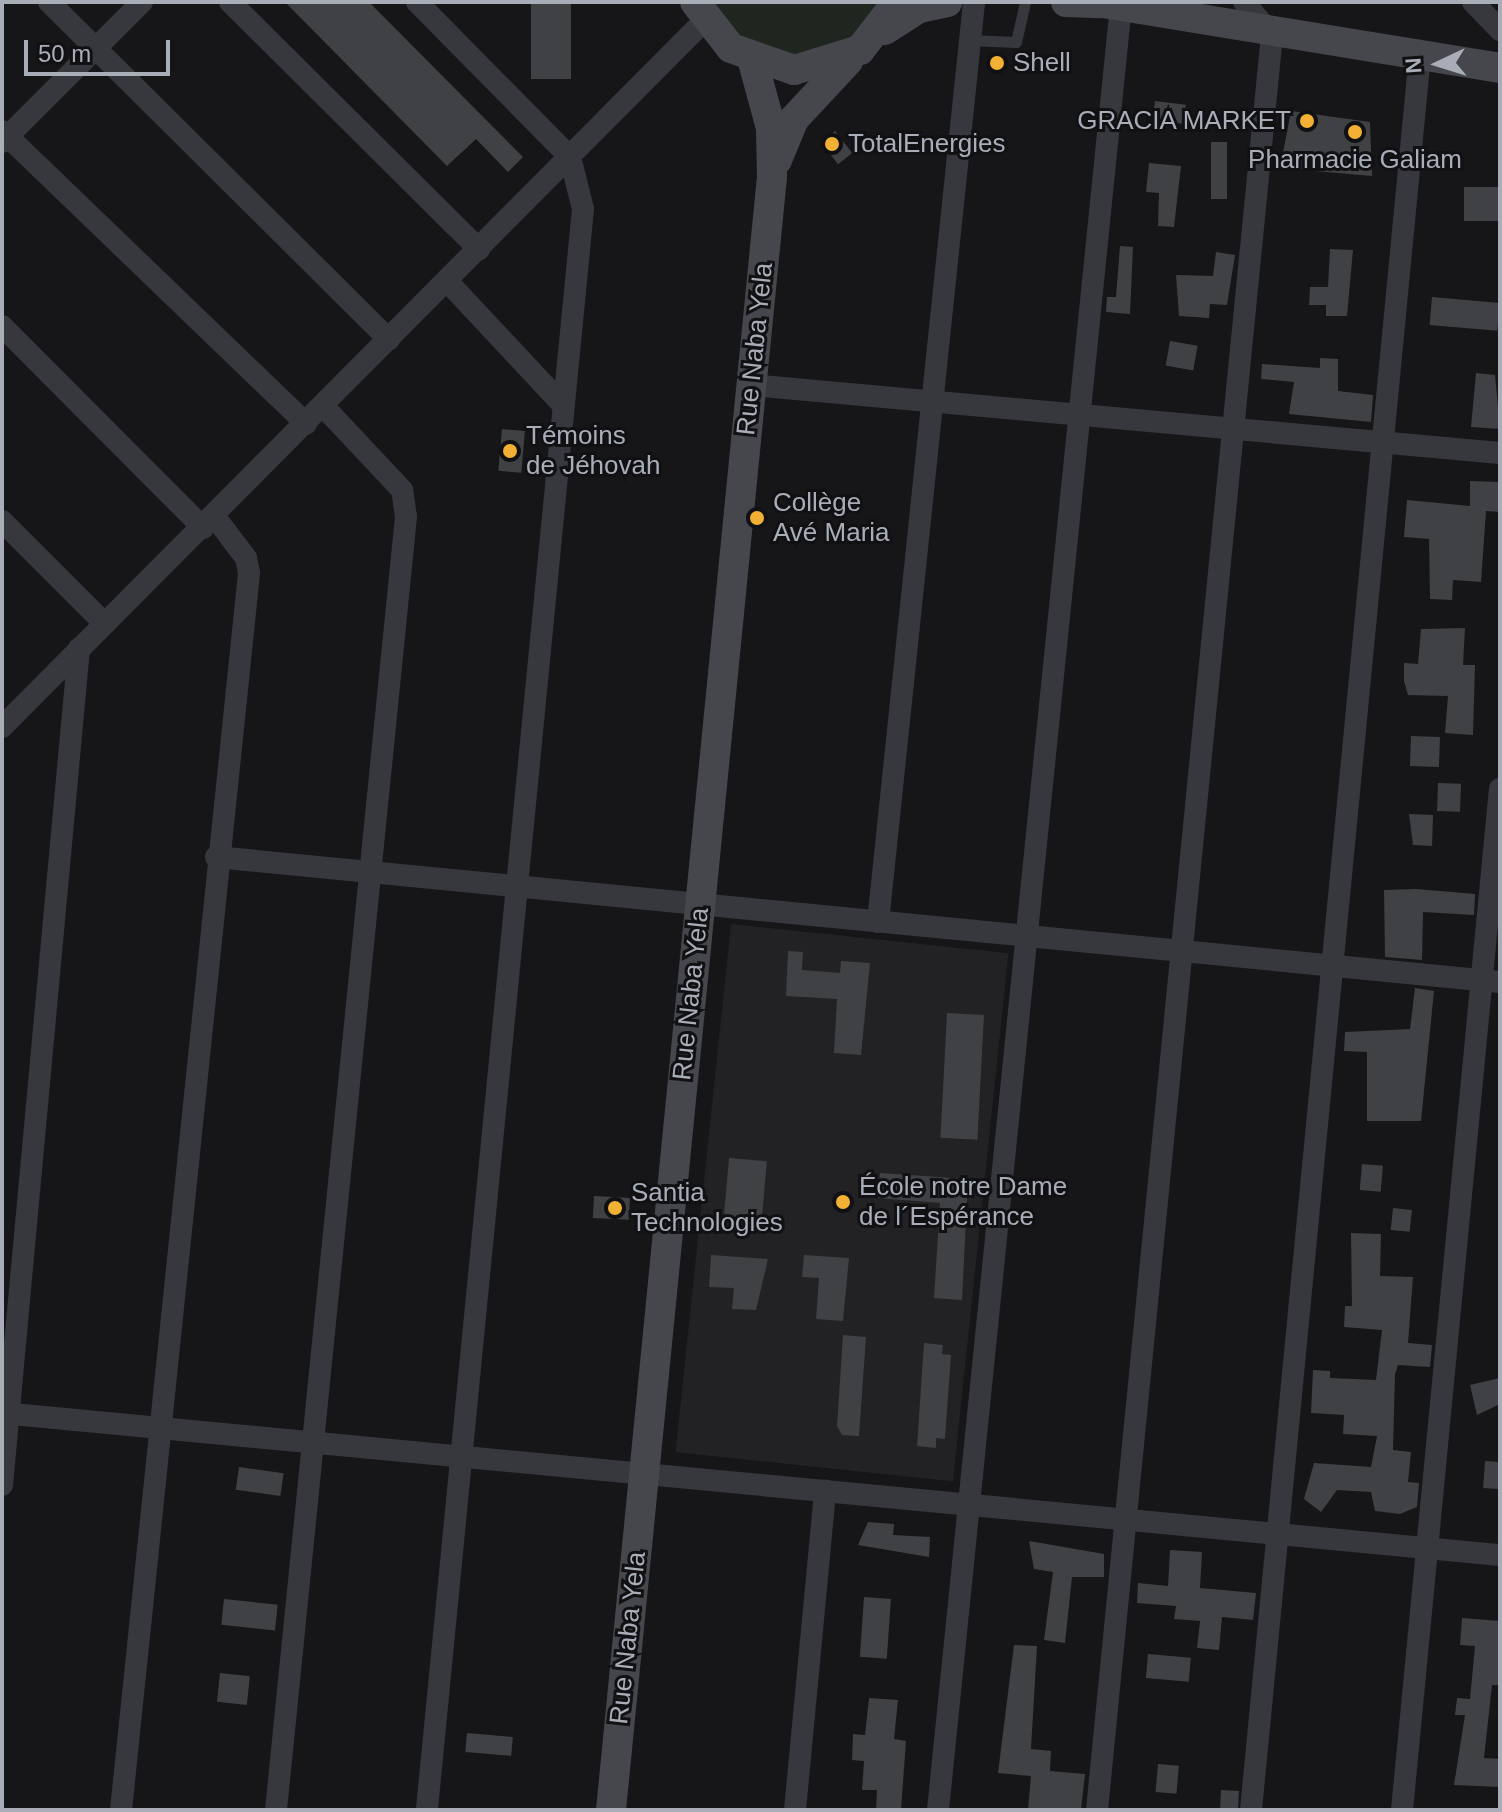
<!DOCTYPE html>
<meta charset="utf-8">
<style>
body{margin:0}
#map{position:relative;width:1502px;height:1812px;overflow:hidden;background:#161618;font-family:Helvetica,sans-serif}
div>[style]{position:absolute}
.built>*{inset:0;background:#222225;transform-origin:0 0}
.green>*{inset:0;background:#1e261f}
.building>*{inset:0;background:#404145;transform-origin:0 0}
.lane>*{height:11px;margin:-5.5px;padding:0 5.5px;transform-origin:5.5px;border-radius:5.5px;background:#37383d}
.street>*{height:22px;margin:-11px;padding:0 11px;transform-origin:11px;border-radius:11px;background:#37383d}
.secondary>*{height:30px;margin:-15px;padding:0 15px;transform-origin:15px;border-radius:15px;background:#45474d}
.dots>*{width:22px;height:22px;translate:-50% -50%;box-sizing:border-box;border:4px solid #111113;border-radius:50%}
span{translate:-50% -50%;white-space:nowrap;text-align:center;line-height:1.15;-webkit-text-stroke:6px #111113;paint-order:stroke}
.poi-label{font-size:26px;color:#a8adb8}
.left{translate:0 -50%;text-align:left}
.right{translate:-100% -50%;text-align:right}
.street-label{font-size:26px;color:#a8adb8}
.frame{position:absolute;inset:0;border:4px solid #a8adb8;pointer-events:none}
.north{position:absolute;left:1398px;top:24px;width:80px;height:80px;-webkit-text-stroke:6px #111113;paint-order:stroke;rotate:266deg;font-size:22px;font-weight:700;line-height:32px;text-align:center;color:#a8adb8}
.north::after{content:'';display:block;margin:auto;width:28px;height:36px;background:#a8adb8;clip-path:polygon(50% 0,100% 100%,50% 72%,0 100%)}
.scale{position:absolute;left:24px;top:40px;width:146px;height:36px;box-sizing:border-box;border:4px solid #a8adb8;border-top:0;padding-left:10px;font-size:24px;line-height:28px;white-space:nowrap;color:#a8adb8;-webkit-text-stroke:6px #111113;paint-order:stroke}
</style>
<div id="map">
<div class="built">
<i style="left:731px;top:924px;width:279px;height:531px;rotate:6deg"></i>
</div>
<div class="green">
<i style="clip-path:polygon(709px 2px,883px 2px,853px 40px,805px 58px,746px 44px)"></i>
</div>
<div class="building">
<i style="clip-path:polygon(285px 2px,369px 2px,523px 157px,508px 172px,476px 139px,447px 166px)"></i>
<i style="left:531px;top:2px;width:40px;height:77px"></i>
<i style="left:1155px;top:101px;width:31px;height:19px;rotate:7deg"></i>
<i style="clip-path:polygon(1291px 111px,1370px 122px,1372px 176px,1280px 168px)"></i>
<i style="left:835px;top:131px;width:28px;height:18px;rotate:52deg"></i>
<i style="left:1211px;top:142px;width:16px;height:57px"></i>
<i style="clip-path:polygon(1149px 163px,1181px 166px,1174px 227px,1158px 226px,1159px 193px,1146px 192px)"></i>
<i style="left:1500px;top:187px;width:34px;height:36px;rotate:90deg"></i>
<i style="clip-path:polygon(1120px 246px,1133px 247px,1130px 314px,1106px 312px,1107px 297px,1116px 297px)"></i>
<i style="clip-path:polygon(1330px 249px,1353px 250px,1347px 316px,1326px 316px,1326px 305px,1309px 305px,1310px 287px,1328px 287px)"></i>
<i style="clip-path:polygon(1216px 252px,1235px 255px,1227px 305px,1210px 304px,1209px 318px,1179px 316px,1176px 275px,1213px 276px)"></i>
<i style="left:1432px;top:297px;width:68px;height:28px;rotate:5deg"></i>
<i style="left:1170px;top:341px;width:28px;height:25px;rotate:10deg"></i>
<i style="clip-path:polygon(1320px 358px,1338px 359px,1338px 391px,1373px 395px,1371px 422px,1289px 414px,1294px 382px,1261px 379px,1262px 364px,1320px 368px)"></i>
<i style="clip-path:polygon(1476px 373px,1495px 375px,1500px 429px,1471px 427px)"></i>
<i style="left:502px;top:429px;width:23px;height:42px;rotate:5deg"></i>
<i style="clip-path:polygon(1470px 481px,1500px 482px,1500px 512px,1486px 511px,1481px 582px,1453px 580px,1452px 600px,1430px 599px,1429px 539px,1404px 537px,1407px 500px,1470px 506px)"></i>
<i style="clip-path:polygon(1465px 628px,1463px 665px,1475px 665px,1473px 735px,1445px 733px,1448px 696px,1408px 695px,1404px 681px,1404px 663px,1418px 664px,1421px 629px)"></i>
<i style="left:1411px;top:736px;width:29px;height:30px;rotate:2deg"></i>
<i style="left:1438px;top:783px;width:23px;height:28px;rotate:2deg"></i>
<i style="clip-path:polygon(1409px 814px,1433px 815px,1432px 846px,1413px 845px)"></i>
<i style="clip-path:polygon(1416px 889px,1475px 894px,1474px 915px,1423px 912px,1422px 960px,1385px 957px,1384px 890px)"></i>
<i style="clip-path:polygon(788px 951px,803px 952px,802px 970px,840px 973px,841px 961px,870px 963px,861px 1055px,834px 1053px,837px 999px,786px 996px)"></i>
<i style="clip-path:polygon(1415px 988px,1434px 991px,1421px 1121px,1367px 1121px,1367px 1052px,1344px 1051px,1345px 1032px,1410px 1029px)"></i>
<i style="left:947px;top:1013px;width:37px;height:125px;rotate:3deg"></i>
<i style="left:729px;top:1158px;width:38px;height:59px;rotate:5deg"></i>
<i style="left:1362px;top:1164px;width:21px;height:26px;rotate:5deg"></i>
<i style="clip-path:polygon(880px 1173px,968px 1179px,962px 1300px,934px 1298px,940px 1203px,878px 1198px)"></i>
<i style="left:594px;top:1196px;width:36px;height:22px;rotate:3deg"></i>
<i style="left:1393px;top:1208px;width:19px;height:22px;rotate:6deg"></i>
<i style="clip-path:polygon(1351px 1233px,1381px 1234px,1380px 1276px,1413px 1277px,1408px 1343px,1432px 1345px,1430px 1367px,1398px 1365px,1395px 1374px,1393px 1450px,1411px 1452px,1408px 1482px,1419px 1483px,1417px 1507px,1400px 1514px,1375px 1511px,1371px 1492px,1337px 1490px,1321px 1512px,1304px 1499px,1314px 1463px,1371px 1467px,1377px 1436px,1343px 1434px,1344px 1415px,1311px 1413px,1313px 1370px,1330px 1371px,1330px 1378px,1376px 1380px,1382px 1330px,1344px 1327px,1345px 1306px,1352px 1306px)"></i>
<i style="clip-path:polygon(711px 1255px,768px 1259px,756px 1310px,732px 1309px,734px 1288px,709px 1287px)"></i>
<i style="clip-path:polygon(804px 1255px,849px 1258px,843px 1321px,816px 1319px,819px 1278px,802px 1277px)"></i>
<i style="clip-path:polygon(843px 1335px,866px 1337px,859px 1436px,842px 1435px,837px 1426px)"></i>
<i style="clip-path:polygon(924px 1343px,943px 1345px,942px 1354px,951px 1355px,945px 1439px,936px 1438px,936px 1448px,917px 1446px)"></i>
<i style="clip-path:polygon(1500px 1378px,1500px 1404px,1477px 1415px,1470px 1385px)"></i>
<i style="left:1485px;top:1461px;width:15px;height:27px;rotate:4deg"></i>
<i style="left:239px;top:1467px;width:45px;height:23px;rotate:8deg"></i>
<i style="clip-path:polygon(868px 1522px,894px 1524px,893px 1535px,930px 1537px,929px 1557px,858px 1545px)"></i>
<i style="clip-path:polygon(1029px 1541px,1104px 1554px,1104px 1577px,1072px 1577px,1065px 1643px,1044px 1640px,1053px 1572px,1034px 1569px)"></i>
<i style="clip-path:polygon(1170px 1550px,1202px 1552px,1200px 1588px,1256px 1593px,1253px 1620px,1222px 1617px,1219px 1650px,1197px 1648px,1200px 1621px,1174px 1619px,1176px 1606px,1137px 1603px,1138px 1583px,1168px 1586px)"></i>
<i style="left:864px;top:1597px;width:27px;height:60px;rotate:4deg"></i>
<i style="left:224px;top:1599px;width:54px;height:26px;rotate:6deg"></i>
<i style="clip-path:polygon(1462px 1618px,1500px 1621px,1500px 1685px,1492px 1685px,1484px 1758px,1500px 1759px,1500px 1787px,1454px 1785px,1465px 1715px,1455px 1715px,1457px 1698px,1470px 1699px,1475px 1646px,1460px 1645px)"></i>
<i style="clip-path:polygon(1014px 1645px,1037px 1646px,1031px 1749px,1051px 1751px,1050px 1771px,1085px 1774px,1081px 1810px,1028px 1810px,1031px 1776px,998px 1773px)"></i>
<i style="left:1148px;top:1654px;width:43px;height:24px;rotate:5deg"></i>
<i style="left:220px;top:1673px;width:30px;height:29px;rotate:6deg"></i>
<i style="clip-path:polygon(869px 1698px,898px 1700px,894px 1739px,906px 1741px,901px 1810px,876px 1810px,877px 1790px,862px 1790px,864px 1761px,852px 1760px,853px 1734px,865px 1735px)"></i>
<i style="left:467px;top:1733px;width:46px;height:19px;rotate:5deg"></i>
<i style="left:1158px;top:1764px;width:21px;height:28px;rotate:5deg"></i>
<i style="left:1221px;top:1790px;width:18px;height:20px;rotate:3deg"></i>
</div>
<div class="lane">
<i style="left:969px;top:40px;width:47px;rotate:2.4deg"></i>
<i style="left:1016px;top:42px;width:41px;rotate:-77.3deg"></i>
</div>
<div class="street">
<i style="left:49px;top:2px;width:479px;rotate:44.8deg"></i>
<i style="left:230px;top:2px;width:351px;rotate:44.8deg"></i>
<i style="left:417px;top:2px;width:218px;rotate:45.4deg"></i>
<i style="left:570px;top:157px;width:54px;rotate:76deg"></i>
<i style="left:583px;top:209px;width:1609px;rotate:95.57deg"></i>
<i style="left:1473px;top:2px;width:39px;rotate:46deg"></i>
<i style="left:2px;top:131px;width:422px;rotate:43.9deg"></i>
<i style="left:2px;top:142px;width:198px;rotate:-45deg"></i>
<i style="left:447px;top:281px;width:167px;rotate:46.9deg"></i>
<i style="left:2px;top:326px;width:285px;rotate:45.1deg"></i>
<i style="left:751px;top:385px;width:752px;rotate:5.19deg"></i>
<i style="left:2px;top:521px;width:144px;rotate:45deg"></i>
<i style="left:2px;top:727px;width:997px;rotate:-45.16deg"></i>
<i style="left:216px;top:857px;width:1290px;rotate:5.56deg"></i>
<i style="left:878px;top:922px;width:925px;rotate:-84.04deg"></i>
<i style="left:2px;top:1413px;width:1505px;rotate:5.42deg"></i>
<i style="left:2px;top:1485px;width:840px;rotate:-84.74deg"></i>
<i style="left:121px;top:1810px;width:1244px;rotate:-84.09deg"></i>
<i style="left:249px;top:573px;width:15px;rotate:-101deg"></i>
<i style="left:246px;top:558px;width:51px;rotate:-127.1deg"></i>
<i style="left:276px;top:1810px;width:1300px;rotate:-84.26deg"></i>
<i style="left:406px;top:517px;width:27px;rotate:-98deg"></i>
<i style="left:402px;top:490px;width:112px;rotate:-133.2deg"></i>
<i style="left:795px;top:1810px;width:321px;rotate:-84.6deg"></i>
<i style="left:938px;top:1810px;width:1813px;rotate:-84.21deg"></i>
<i style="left:1097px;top:1810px;width:1784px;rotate:-84.37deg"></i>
<i style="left:1272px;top:35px;width:43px;rotate:-130.3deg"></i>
<i style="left:1251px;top:1810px;width:1762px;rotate:-84.5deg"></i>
<i style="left:1402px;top:1810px;width:1026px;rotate:-84.52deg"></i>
</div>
<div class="secondary">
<i style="left:695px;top:2px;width:58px;rotate:52deg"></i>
<i style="left:731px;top:48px;width:67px;rotate:19.2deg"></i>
<i style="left:794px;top:70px;width:69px;rotate:-16.9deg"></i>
<i style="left:860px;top:50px;width:61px;rotate:-52.4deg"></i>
<i style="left:1066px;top:2px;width:34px;rotate:2deg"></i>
<i style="left:1097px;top:2px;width:408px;rotate:9.3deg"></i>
<i style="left:885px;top:30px;width:40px;rotate:-32.9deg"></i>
<i style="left:919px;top:8px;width:29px;rotate:-12deg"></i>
<i style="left:777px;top:160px;width:44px;rotate:-67.5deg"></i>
<i style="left:794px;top:119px;width:79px;rotate:-47deg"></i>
<i style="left:611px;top:1810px;width:1641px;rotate:-84.37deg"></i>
<i style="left:772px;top:177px;width:49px;rotate:-91.2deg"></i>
<i style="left:771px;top:128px;width:68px;rotate:-105.3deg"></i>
</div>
<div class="dots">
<i style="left:997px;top:63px;background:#f2b134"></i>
<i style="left:1307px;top:121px;background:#f2b134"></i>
<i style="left:1355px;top:132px;background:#f2b134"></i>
<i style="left:832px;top:144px;background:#f2b134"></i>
<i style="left:510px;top:451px;background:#f2b134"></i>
<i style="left:757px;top:518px;background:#f2b134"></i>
<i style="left:843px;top:1202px;background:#f2b134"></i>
<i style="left:615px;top:1208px;background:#f2b134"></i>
</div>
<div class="poi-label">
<span class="left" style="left:1013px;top:63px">Shell</span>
<span class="right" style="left:1291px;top:121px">GRACIA MARKET</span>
<span class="left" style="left:848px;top:144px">TotalEnergies</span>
<span style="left:1355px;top:160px">Pharmacie Galiam</span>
<span class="left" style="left:526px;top:451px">Témoins<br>de Jéhovah</span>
<span class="left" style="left:773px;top:518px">Collège<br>Avé Maria</span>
<span class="left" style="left:859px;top:1202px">École notre Dame<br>de l´Espérance</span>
<span class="left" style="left:631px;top:1208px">Santia<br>Technologies</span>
</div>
<div class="street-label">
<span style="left:755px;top:349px;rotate:-84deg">Rue Naba Yela</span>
<span style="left:691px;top:994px;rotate:-84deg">Rue Naba Yela</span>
<span style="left:628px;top:1638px;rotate:-84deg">Rue Naba Yela</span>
</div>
<div class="frame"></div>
<div class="north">N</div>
<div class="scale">50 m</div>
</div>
